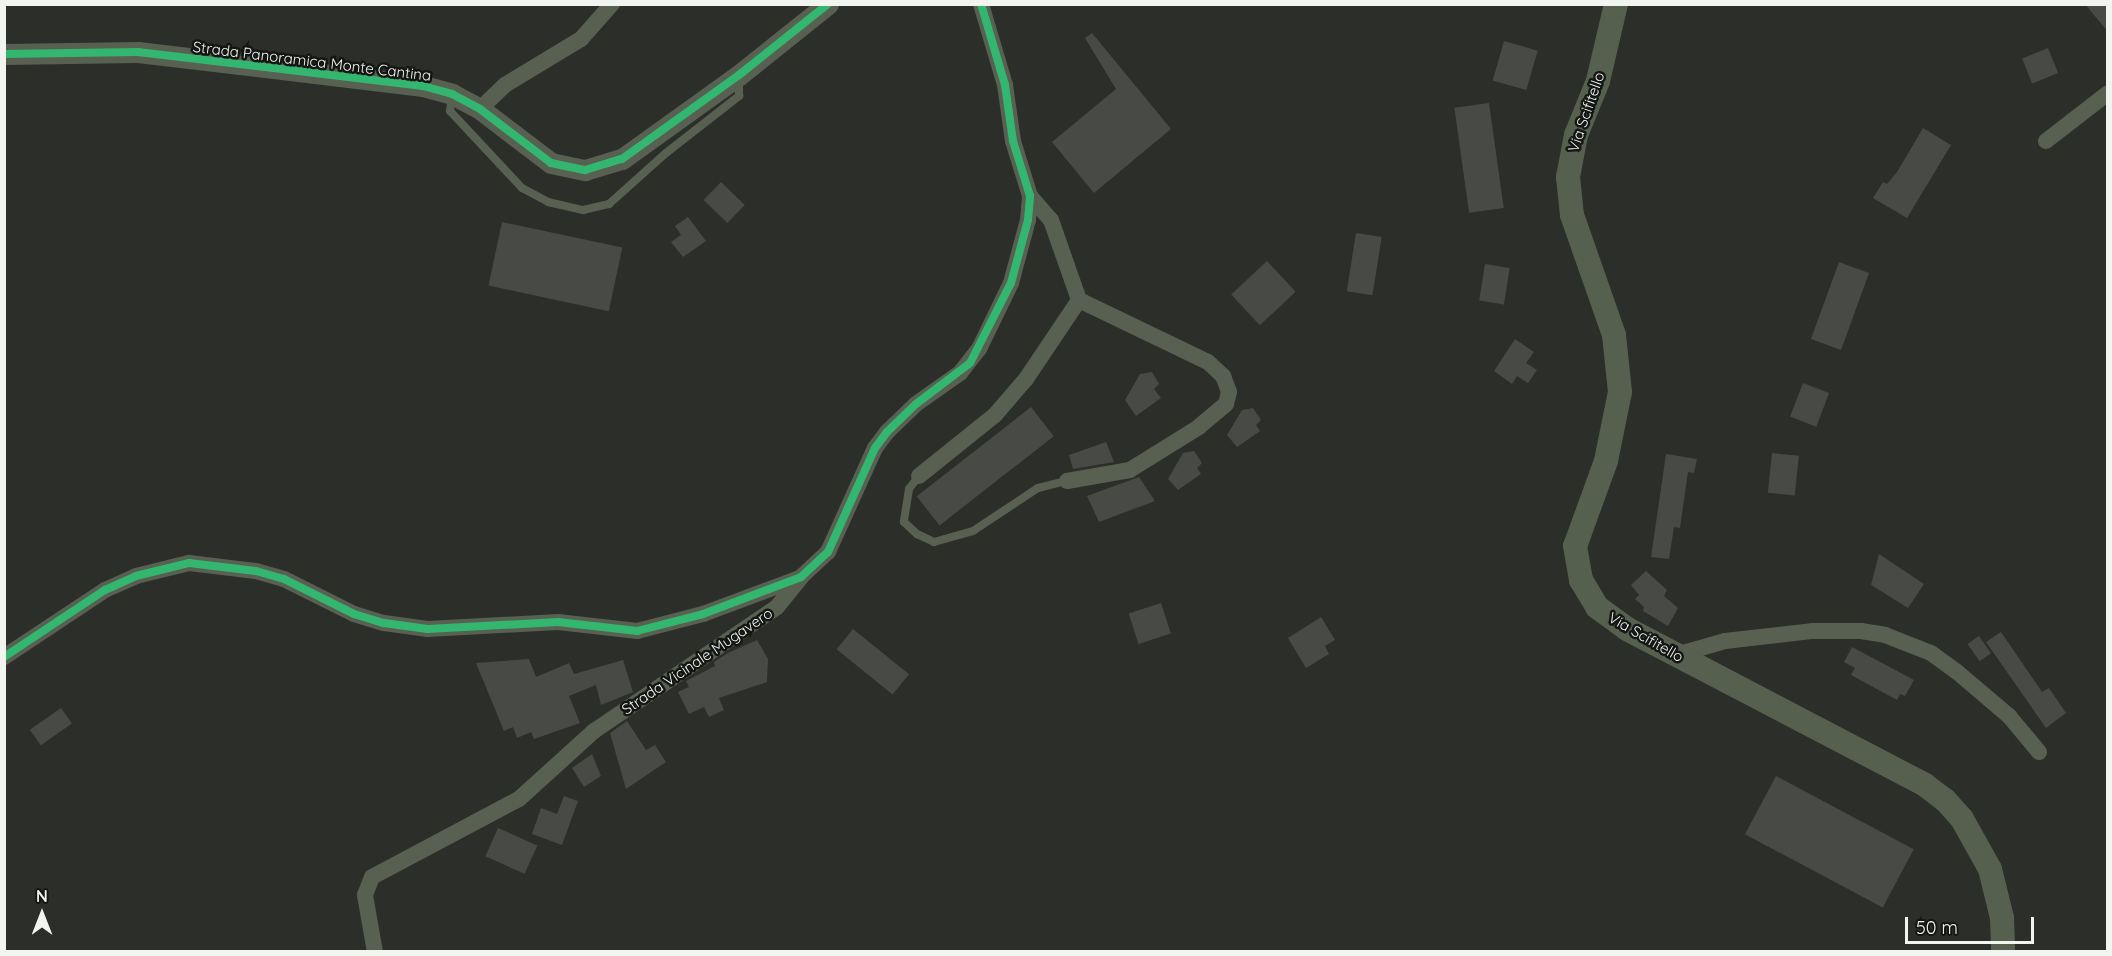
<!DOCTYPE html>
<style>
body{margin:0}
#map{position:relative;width:2112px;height:956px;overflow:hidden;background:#2b2e29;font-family:Quicksand,sans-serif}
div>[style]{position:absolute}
.building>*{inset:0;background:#484a46;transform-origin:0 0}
.service>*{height:8px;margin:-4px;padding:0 4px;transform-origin:4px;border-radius:4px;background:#576051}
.minor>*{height:16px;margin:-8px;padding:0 8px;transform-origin:8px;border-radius:8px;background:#576051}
.tertiary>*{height:21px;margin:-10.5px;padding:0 10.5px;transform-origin:10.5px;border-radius:10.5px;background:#576051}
.secondary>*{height:24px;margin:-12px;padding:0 12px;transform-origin:12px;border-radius:12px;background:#56604f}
.cycleway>*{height:8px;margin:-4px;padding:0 4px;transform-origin:4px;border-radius:4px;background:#33b770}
span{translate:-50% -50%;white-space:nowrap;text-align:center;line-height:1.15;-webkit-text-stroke:5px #141613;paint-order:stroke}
.street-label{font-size:15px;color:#f2f4f0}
.frame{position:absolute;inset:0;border:6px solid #f2f4f0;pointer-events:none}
.north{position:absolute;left:12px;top:884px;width:60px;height:60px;-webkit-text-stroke:4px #141613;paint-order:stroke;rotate:0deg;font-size:16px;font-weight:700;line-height:24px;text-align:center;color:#f2f4f0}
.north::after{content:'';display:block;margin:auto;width:21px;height:27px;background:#f2f4f0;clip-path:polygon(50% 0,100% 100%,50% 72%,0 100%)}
.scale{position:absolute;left:1905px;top:917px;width:129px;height:27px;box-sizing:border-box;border:3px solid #f2f4f0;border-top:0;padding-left:8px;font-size:18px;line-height:21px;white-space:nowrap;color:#f2f4f0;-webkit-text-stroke:4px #141613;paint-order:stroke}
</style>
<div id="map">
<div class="building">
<i style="clip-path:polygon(2085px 4px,2108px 4px,2108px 32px)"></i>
<i style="clip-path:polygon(1092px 33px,1171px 129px,1094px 193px,1052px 142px,1116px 89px,1085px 38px)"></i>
<i style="left:1504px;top:41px;width:35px;height:41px;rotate:16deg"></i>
<i style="left:2048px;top:48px;width:27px;height:28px;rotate:68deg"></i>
<i style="left:1489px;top:103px;width:106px;height:35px;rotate:82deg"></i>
<i style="clip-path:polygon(1923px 128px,1951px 145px,1907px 218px,1873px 198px,1883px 182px,1887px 184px,1897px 172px)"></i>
<i style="left:721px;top:182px;width:33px;height:25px;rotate:44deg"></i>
<i style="clip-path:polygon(688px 217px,706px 241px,683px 257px,671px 242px,681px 235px,675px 226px)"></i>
<i style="left:502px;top:222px;width:123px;height:65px;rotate:12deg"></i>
<i style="left:1356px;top:233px;width:26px;height:59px;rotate:9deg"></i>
<i style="left:1267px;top:261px;width:42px;height:49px;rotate:47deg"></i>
<i style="left:1839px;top:262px;width:32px;height:82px;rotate:20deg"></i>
<i style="left:1485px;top:264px;width:25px;height:37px;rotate:9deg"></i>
<i style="clip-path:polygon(1515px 339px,1534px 352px,1526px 363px,1537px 370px,1528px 383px,1517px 376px,1512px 384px,1494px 371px)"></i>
<i style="clip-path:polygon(1152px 372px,1159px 384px,1154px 389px,1161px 398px,1136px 416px,1125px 400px,1140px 374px)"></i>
<i style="left:1803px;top:383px;width:28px;height:36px;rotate:21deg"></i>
<i style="left:1031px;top:407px;width:37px;height:145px;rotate:52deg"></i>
<i style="clip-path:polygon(1253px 408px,1261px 420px,1256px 425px,1260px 431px,1237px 447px,1227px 435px,1242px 410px)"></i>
<i style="clip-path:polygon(1106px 442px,1114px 462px,1073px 469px,1069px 455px)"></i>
<i style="clip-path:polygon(1194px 451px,1202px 463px,1197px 468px,1201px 474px,1178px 490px,1168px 479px,1183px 453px)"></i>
<i style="left:1772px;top:453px;width:27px;height:40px;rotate:6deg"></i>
<i style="clip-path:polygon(1666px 454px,1697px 459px,1694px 473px,1688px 472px,1680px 528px,1674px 527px,1669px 559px,1651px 557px)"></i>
<i style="clip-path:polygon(1139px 477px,1155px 501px,1099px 522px,1087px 496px)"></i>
<i style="clip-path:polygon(1879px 554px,1924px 584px,1908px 608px,1871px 585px)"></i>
<i style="clip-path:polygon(1646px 571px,1667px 590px,1664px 596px,1678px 608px,1668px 626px,1643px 611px,1644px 607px,1635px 599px,1639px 595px,1631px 585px)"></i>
<i style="left:1161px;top:603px;width:32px;height:34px;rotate:72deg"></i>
<i style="clip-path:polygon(1321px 617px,1335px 640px,1325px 646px,1329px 654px,1306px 668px,1288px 638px)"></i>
<i style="left:853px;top:629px;width:72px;height:26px;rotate:39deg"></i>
<i style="clip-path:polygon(2001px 632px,2042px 692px,2049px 688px,2066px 713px,2046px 728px,1986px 642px)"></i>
<i style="left:1979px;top:636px;width:21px;height:14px;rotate:55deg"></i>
<i style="clip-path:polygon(757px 640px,768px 659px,767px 682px,719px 698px,724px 710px,709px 717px,704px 707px,689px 714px,678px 692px,689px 687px,686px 681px,715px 666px,714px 662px,728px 653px)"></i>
<i style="clip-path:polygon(1852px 647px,1914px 680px,1905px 696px,1900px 694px,1897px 700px,1851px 675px,1855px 668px,1844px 662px)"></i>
<i style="clip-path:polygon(529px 659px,536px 677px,569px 663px,574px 674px,623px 660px,633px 692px,601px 705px,596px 685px,569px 696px,580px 723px,534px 739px,531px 732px,517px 738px,513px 727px,504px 731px,476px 663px)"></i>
<i style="left:61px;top:708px;width:19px;height:38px;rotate:55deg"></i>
<i style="clip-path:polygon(627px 721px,646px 750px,655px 745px,666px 762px,626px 789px,610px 733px)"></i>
<i style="clip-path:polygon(592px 754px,601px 776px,584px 787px,572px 768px)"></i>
<i style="left:1776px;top:776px;width:156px;height:66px;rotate:28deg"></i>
<i style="clip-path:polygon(564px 796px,578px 801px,562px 845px,532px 834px,541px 808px,557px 814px)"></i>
<i style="left:498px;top:828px;width:43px;height:31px;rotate:24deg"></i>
</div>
<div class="service">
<i style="left:452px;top:95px;width:16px;rotate:97deg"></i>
<i style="left:450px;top:111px;width:105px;rotate:46.9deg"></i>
<i style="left:522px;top:188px;width:30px;rotate:28deg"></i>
<i style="left:548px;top:202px;width:36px;rotate:13deg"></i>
<i style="left:583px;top:210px;width:27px;rotate:-13deg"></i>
<i style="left:609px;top:204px;width:76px;rotate:-41.8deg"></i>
<i style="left:666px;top:153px;width:93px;rotate:-38deg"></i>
<i style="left:739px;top:96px;width:18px;rotate:-90deg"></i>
<i style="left:919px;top:476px;width:16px;rotate:128deg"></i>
<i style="left:909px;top:489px;width:33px;rotate:99deg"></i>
<i style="left:904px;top:522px;width:18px;rotate:43deg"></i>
<i style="left:917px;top:534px;width:19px;rotate:25deg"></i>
<i style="left:934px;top:542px;width:41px;rotate:-15.8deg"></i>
<i style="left:973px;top:531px;width:78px;rotate:-33.5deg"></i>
<i style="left:1038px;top:488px;width:30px;rotate:-14deg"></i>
</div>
<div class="minor">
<i style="left:480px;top:109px;width:35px;rotate:-44deg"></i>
<i style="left:505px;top:85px;width:89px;rotate:-31.2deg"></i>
<i style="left:581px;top:39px;width:47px;rotate:-48.5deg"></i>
<i style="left:2046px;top:141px;width:78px;rotate:-37.7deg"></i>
<i style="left:1030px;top:196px;width:32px;rotate:49deg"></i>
<i style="left:1051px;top:220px;width:85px;rotate:70.7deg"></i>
<i style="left:1079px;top:300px;width:143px;rotate:25.7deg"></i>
<i style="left:1208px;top:362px;width:21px;rotate:43deg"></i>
<i style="left:1223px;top:376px;width:17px;rotate:69deg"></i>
<i style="left:1229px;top:392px;width:12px;rotate:104deg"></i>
<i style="left:1226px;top:404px;width:35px;rotate:140deg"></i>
<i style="left:1199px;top:427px;width:81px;rotate:148.1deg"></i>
<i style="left:1130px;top:470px;width:64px;rotate:170.1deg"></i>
<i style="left:919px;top:476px;width:97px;rotate:-38.8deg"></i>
<i style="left:995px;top:415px;width:48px;rotate:-49.3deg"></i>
<i style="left:1026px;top:379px;width:95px;rotate:-56.1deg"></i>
<i style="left:1676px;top:655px;width:51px;rotate:-15.9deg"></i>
<i style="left:1725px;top:641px;width:89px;rotate:-6.5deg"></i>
<i style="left:1813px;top:631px;width:48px"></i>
<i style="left:1861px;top:631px;width:24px;rotate:9deg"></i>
<i style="left:1885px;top:635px;width:49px;rotate:21.4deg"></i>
<i style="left:1931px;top:653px;width:31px;rotate:36deg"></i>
<i style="left:1956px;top:671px;width:70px;rotate:40.3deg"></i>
<i style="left:2009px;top:716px;width:47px;rotate:50.2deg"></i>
<i style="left:4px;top:657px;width:121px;rotate:-33.6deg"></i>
<i style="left:105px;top:590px;width:34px;rotate:-24deg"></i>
<i style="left:136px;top:576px;width:55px;rotate:-13.8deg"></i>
<i style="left:189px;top:563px;width:67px;rotate:6.8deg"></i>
<i style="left:256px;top:571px;width:29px;rotate:16deg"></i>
<i style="left:284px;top:579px;width:78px;rotate:26.6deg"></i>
<i style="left:354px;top:614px;width:31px;rotate:17deg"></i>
<i style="left:384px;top:623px;width:44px;rotate:7.8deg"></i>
<i style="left:428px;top:629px;width:130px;rotate:-3.1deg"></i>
<i style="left:558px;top:622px;width:80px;rotate:6.5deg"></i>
<i style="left:637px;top:631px;width:68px;rotate:-14.4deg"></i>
<i style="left:703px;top:614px;width:103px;rotate:-20.4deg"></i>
<i style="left:375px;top:952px;width:58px;rotate:-100deg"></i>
<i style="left:365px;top:895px;width:19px;rotate:-69deg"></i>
<i style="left:372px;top:877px;width:166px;rotate:-28deg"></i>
<i style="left:519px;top:799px;width:101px;rotate:-42.2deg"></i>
<i style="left:594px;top:731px;width:221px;rotate:-34.1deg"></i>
<i style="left:777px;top:607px;width:38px;rotate:-51deg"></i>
<i style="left:801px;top:577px;width:37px;rotate:-43deg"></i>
<i style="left:828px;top:552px;width:114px;rotate:-65.7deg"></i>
<i style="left:875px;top:448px;width:20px;rotate:-53deg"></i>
<i style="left:887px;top:432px;width:40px;rotate:-44deg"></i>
<i style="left:916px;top:404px;width:54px;rotate:-35.2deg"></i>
<i style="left:960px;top:373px;width:31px;rotate:-52deg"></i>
<i style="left:979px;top:349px;width:73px;rotate:-64.1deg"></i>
<i style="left:1011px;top:283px;width:65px;rotate:-74.9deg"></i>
<i style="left:1028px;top:220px;width:24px;rotate:-85deg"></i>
<i style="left:1030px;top:196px;width:58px;rotate:-107.2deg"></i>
<i style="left:1013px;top:141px;width:57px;rotate:-98.1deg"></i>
<i style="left:1005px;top:85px;width:84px;rotate:-106.5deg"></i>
</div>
<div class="tertiary">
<i style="left:4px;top:54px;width:134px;rotate:-0.9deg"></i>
<i style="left:138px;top:52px;width:287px;rotate:6.8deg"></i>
<i style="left:423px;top:86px;width:30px;rotate:15deg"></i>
<i style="left:452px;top:94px;width:32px;rotate:28deg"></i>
<i style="left:480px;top:109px;width:89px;rotate:37.3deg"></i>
<i style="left:551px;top:163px;width:35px;rotate:12deg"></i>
<i style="left:585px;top:170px;width:39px;rotate:-17deg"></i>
<i style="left:622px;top:159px;width:144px;rotate:-35.7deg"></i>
<i style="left:739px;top:75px;width:114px;rotate:-38.6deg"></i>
</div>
<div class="secondary">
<i style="left:1616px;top:4px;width:79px;rotate:103.2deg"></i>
<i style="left:1598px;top:81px;width:58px;rotate:112.2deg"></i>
<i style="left:1576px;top:135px;width:43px;rotate:100.8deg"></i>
<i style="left:1568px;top:177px;width:38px;rotate:84deg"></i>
<i style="left:1572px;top:215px;width:127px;rotate:70.7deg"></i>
<i style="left:1614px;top:335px;width:57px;rotate:84deg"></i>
<i style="left:1620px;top:392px;width:70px;rotate:101.5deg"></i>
<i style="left:1606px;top:461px;width:90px;rotate:110deg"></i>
<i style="left:1575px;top:546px;width:35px;rotate:80deg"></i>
<i style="left:1581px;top:580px;width:31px;rotate:59deg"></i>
<i style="left:1597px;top:607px;width:37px;rotate:36deg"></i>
<i style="left:1627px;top:629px;width:336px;rotate:27.6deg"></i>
<i style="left:1925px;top:785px;width:25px;rotate:37deg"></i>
<i style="left:1945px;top:800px;width:25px;rotate:48deg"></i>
<i style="left:1962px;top:819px;width:57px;rotate:60.8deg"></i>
<i style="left:1990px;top:869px;width:50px;rotate:76.2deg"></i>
<i style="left:2002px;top:918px;width:34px;rotate:88deg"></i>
</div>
<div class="cycleway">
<i style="left:4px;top:54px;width:134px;rotate:-0.9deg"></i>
<i style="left:138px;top:52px;width:287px;rotate:6.8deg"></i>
<i style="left:423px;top:86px;width:30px;rotate:15deg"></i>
<i style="left:452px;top:94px;width:32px;rotate:28deg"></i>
<i style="left:480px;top:109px;width:89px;rotate:37.3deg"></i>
<i style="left:551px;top:163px;width:35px;rotate:12deg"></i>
<i style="left:585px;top:170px;width:39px;rotate:-17deg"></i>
<i style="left:622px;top:159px;width:144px;rotate:-35.7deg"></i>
<i style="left:739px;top:75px;width:114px;rotate:-38.6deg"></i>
<i style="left:4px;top:657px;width:121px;rotate:-33.6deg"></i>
<i style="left:105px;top:590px;width:34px;rotate:-24deg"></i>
<i style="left:136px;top:576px;width:55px;rotate:-13.8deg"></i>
<i style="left:189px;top:563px;width:67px;rotate:6.8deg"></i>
<i style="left:256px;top:571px;width:29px;rotate:16deg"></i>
<i style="left:284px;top:579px;width:78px;rotate:26.6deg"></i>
<i style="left:354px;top:614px;width:31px;rotate:17deg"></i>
<i style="left:384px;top:623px;width:44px;rotate:7.8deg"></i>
<i style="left:428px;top:629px;width:130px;rotate:-3.1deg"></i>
<i style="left:558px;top:622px;width:80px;rotate:6.5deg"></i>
<i style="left:637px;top:631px;width:68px;rotate:-14.4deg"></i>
<i style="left:703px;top:614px;width:105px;rotate:-20.7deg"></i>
<i style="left:801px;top:577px;width:37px;rotate:-43deg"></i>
<i style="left:828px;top:552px;width:114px;rotate:-65.7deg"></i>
<i style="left:875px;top:448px;width:20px;rotate:-53deg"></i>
<i style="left:887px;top:432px;width:40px;rotate:-44deg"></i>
<i style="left:916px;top:404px;width:68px;rotate:-37.2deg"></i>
<i style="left:970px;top:363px;width:90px;rotate:-62.9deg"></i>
<i style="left:1011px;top:283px;width:65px;rotate:-74.9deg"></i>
<i style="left:1028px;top:220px;width:24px;rotate:-85deg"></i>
<i style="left:1030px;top:196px;width:58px;rotate:-107.2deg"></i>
<i style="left:1013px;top:141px;width:57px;rotate:-98.1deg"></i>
<i style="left:1005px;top:85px;width:84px;rotate:-106.5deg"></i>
</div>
<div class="street-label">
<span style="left:312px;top:61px;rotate:7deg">Strada Panoramica Monte Cantina</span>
<span style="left:1586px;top:112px;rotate:-71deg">Via Scifitello</span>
<span style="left:1646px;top:637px;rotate:30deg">Via Scifitello</span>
<span style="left:697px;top:661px;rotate:-34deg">Strada Vicinale Mugavero</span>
</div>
<div class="frame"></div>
<div class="north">N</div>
<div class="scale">50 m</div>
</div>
